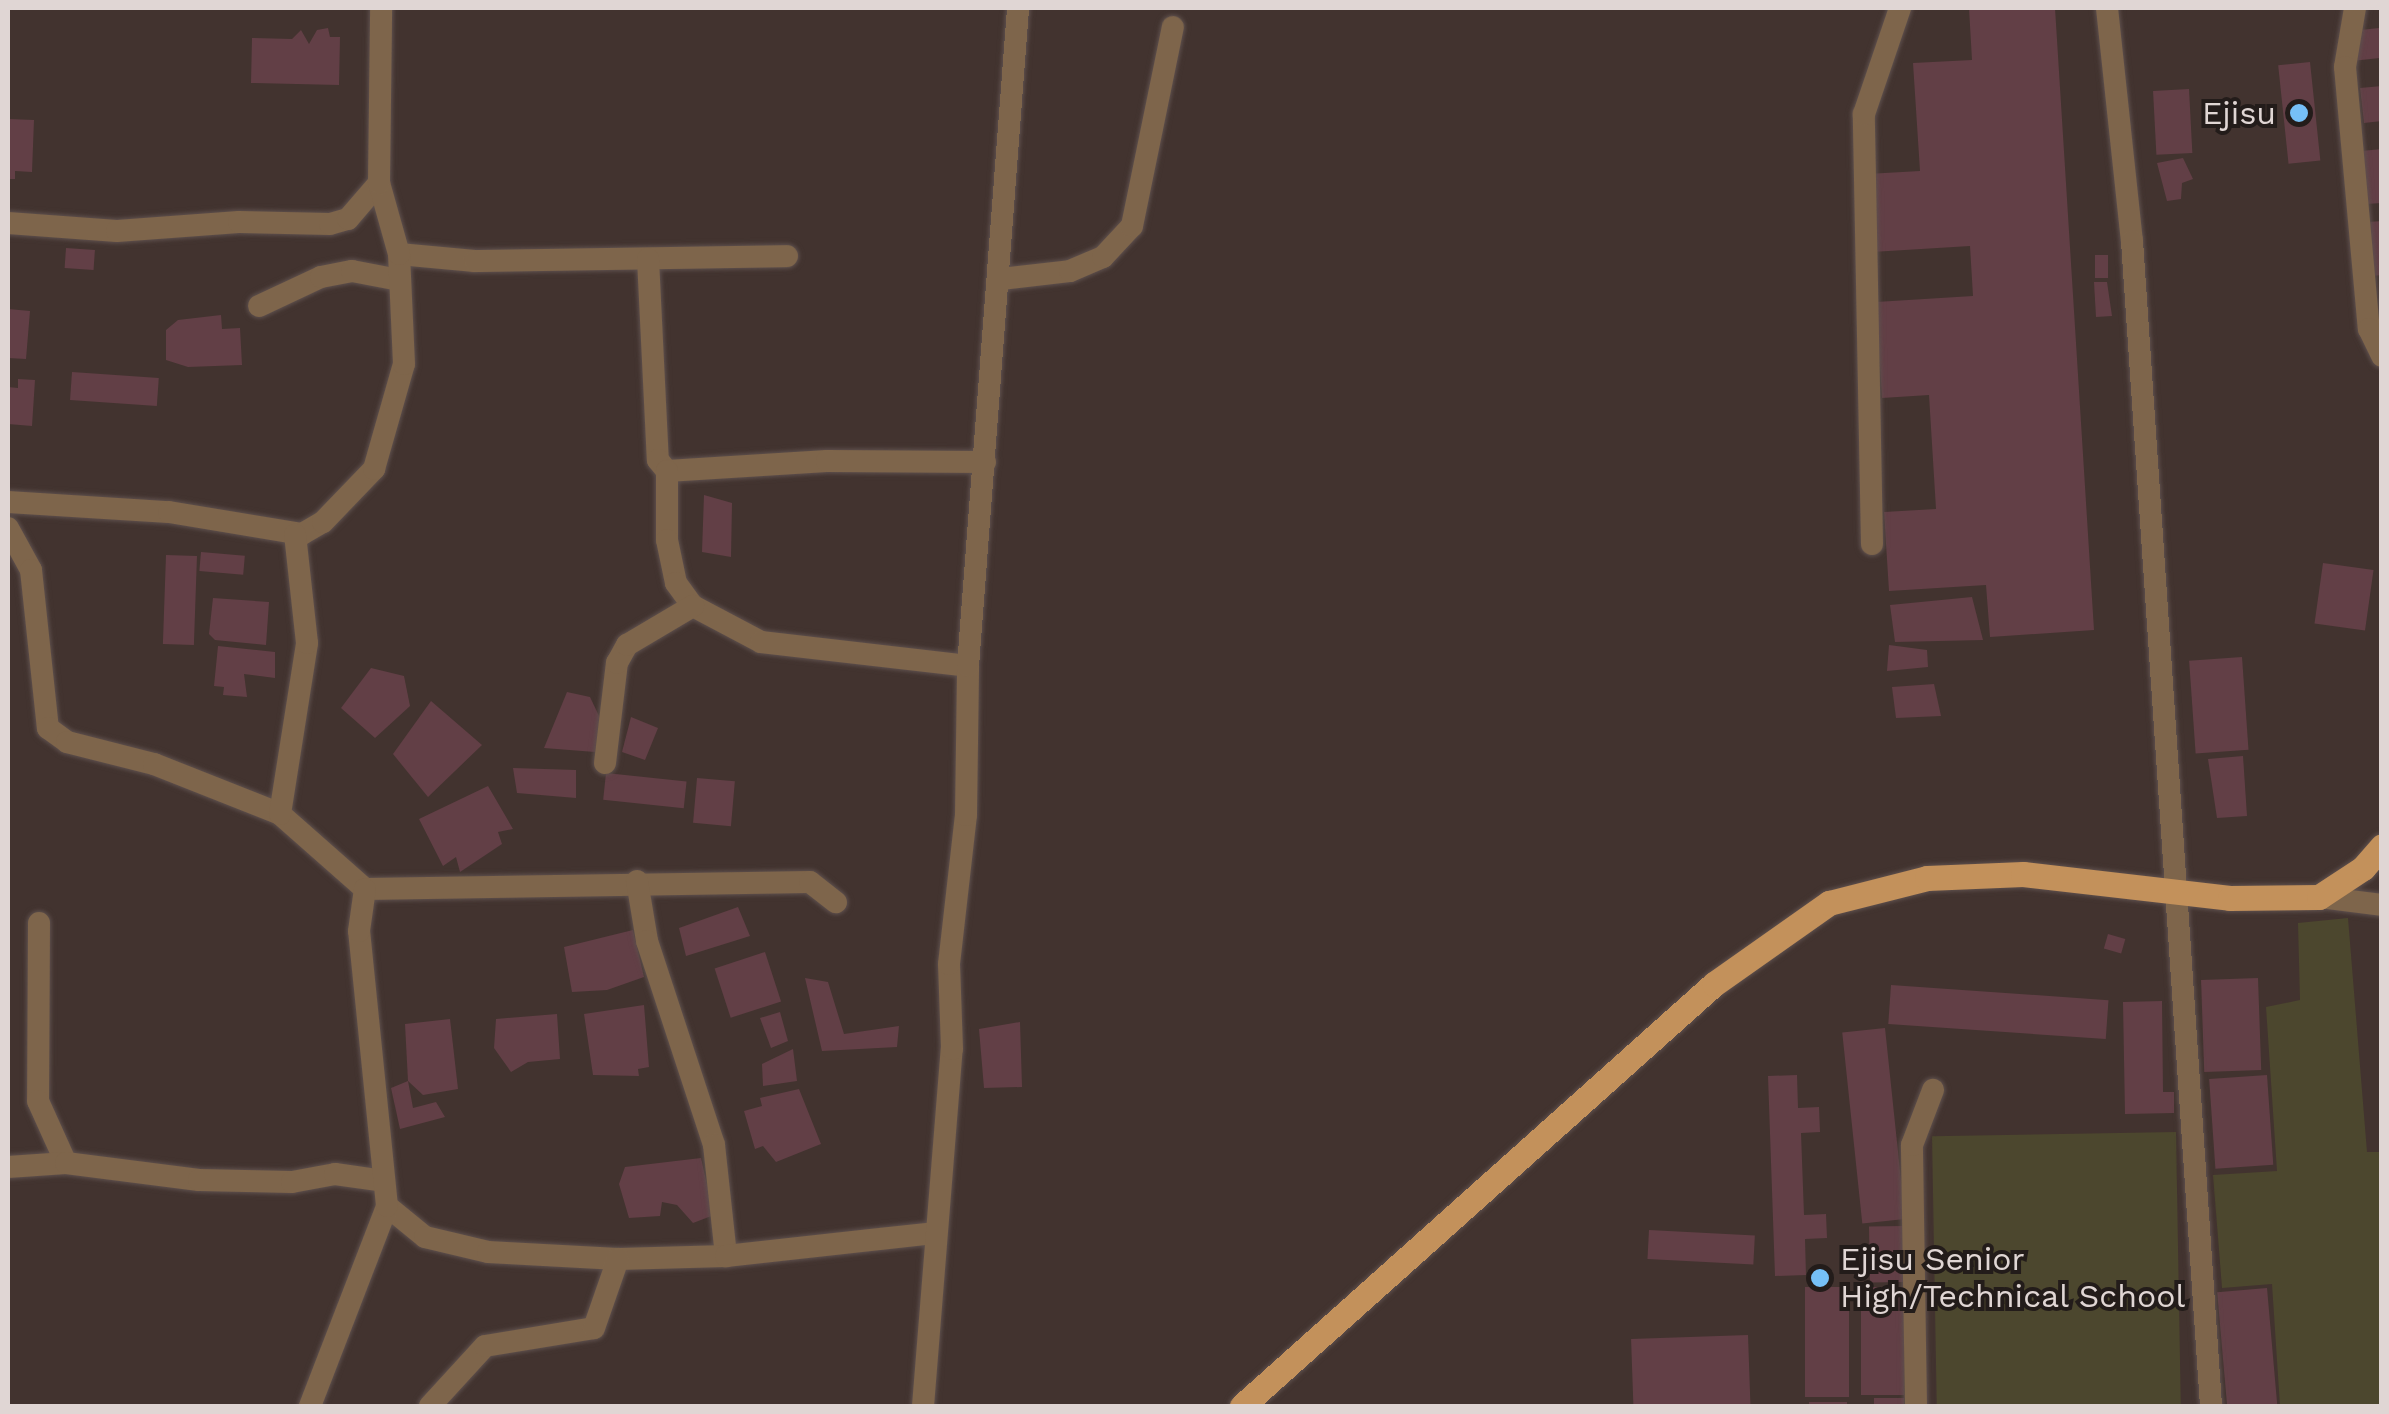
<!DOCTYPE html>
<style>
body{margin:0}
#map{position:relative;width:2389px;height:1414px;overflow:hidden;background:#42332f;font-family:"Work Sans",sans-serif}
div>[style]{position:absolute}
.green>*{inset:0;background:#4c472e;transform-origin:0 0}
.building>*{inset:0;background:#623f46;transform-origin:0 0}
.roads{filter:drop-shadow(0 0 2px #5e504d) drop-shadow(0 0 2px #5e504d)}
.minor>*{height:22px;margin:-11px;padding:0 11px;transform-origin:11px;border-radius:11px;background:#7e654b}
.major>*{height:25px;margin:-12.5px;padding:0 12.5px;transform-origin:12.5px;border-radius:12.5px;background:#c3915b}
.dots>*{width:28px;height:28px;translate:-50% -50%;box-sizing:border-box;border:5px solid #231c1a;border-radius:50%}
span{translate:-50% -50%;white-space:nowrap;text-align:center;line-height:1.15;-webkit-text-stroke:8px #231c1a;paint-order:stroke}
.poi-label{font-size:32px;color:#e0d6d4}
.right{translate:-100% -50%;text-align:right}
.left{translate:0 -50%;text-align:left}
.frame{position:absolute;inset:0;border:10px solid #e0d6d4;pointer-events:none}
</style>
<div id="map">
<div class="green">
<i style="clip-path:polygon(2348px 918px,2367px 1152px,2381px 1152px,2381px 1406px,2280px 1406px,2272px 1284px,2222px 1288px,2213px 1175px,2277px 1171px,2266px 1007px,2300px 1000px,2298px 923px)"></i>
<i style="left:2176px;top:1132px;width:274px;height:244px;rotate:89deg"></i>
</div>
<div class="building">
<i style="clip-path:polygon(1969px 8px,2055px 8px,2094px 630px,1990px 637px,1986px 585px,1889px 591px,1884px 512px,1936px 509px,1929px 395px,1882px 398px,1876px 302px,1973px 296px,1970px 246px,1872px 252px,1867px 174px,1920px 171px,1913px 63px,1972px 60px)"></i>
<i style="clip-path:polygon(328px 28px,330px 37px,340px 37px,339px 85px,251px 83px,252px 38px,292px 39px,301px 30px,309px 44px,317px 30px)"></i>
<i style="left:2379px;top:28px;width:30px;height:28px;rotate:84deg"></i>
<i style="left:2310px;top:62px;width:99px;height:32px;rotate:84deg"></i>
<i style="clip-path:polygon(2382px 86px,2382px 121px,2364px 123px,2360px 88px)"></i>
<i style="left:2189px;top:89px;width:64px;height:36px;rotate:87deg"></i>
<i style="clip-path:polygon(8px 119px,34px 120px,32px 172px,15px 171px,15px 179px,8px 179px)"></i>
<i style="clip-path:polygon(2382px 149px,2382px 203px,2366px 204px,2361px 151px)"></i>
<i style="clip-path:polygon(2183px 158px,2193px 179px,2182px 183px,2181px 199px,2167px 201px,2157px 163px)"></i>
<i style="clip-path:polygon(2382px 221px,2382px 275px,2373px 276px,2368px 222px)"></i>
<i style="left:66px;top:248px;width:29px;height:20px;rotate:4deg"></i>
<i style="left:2095px;top:255px;width:13px;height:23px"></i>
<i style="clip-path:polygon(2094px 282px,2107px 282px,2112px 316px,2096px 317px)"></i>
<i style="clip-path:polygon(8px 309px,30px 311px,26px 359px,8px 358px)"></i>
<i style="clip-path:polygon(221px 315px,222px 329px,240px 328px,242px 365px,188px 367px,166px 360px,166px 330px,178px 320px)"></i>
<i style="left:72px;top:372px;width:87px;height:28px;rotate:4deg"></i>
<i style="clip-path:polygon(18px 379px,35px 380px,32px 426px,8px 424px,8px 387px,18px 388px)"></i>
<i style="clip-path:polygon(704px 495px,732px 503px,731px 557px,702px 552px)"></i>
<i style="left:201px;top:552px;width:44px;height:19px;rotate:5deg"></i>
<i style="left:166px;top:555px;width:31px;height:89px;rotate:2deg"></i>
<i style="left:2323px;top:563px;width:51px;height:61px;rotate:8deg"></i>
<i style="clip-path:polygon(1972px 597px,1983px 640px,1895px 642px,1890px 605px)"></i>
<i style="clip-path:polygon(213px 598px,269px 602px,266px 645px,215px 640px,209px 634px)"></i>
<i style="clip-path:polygon(1889px 645px,1927px 650px,1928px 667px,1887px 671px)"></i>
<i style="clip-path:polygon(218px 646px,275px 652px,275px 678px,244px 674px,247px 697px,223px 695px,224px 687px,214px 686px)"></i>
<i style="left:2242px;top:657px;width:93px;height:53px;rotate:86deg"></i>
<i style="clip-path:polygon(371px 668px,404px 676px,410px 706px,375px 738px,341px 708px)"></i>
<i style="clip-path:polygon(1934px 684px,1941px 716px,1896px 718px,1892px 687px)"></i>
<i style="clip-path:polygon(567px 692px,590px 697px,600px 718px,595px 752px,544px 748px)"></i>
<i style="clip-path:polygon(431px 701px,482px 745px,428px 797px,393px 754px)"></i>
<i style="clip-path:polygon(631px 717px,658px 728px,645px 760px,622px 752px)"></i>
<i style="clip-path:polygon(2243px 756px,2247px 816px,2217px 818px,2208px 759px)"></i>
<i style="clip-path:polygon(513px 768px,576px 770px,576px 798px,517px 793px)"></i>
<i style="left:606px;top:773px;width:81px;height:27px;rotate:6deg"></i>
<i style="left:697px;top:778px;width:38px;height:45px;rotate:5deg"></i>
<i style="clip-path:polygon(488px 786px,513px 829px,498px 832px,502px 844px,460px 872px,456px 857px,443px 866px,419px 819px)"></i>
<i style="clip-path:polygon(738px 907px,750px 936px,686px 956px,679px 928px)"></i>
<i style="clip-path:polygon(633px 930px,644px 977px,607px 990px,572px 992px,564px 947px)"></i>
<i style="left:2108px;top:934px;width:18px;height:15px;rotate:16deg"></i>
<i style="left:765px;top:952px;width:52px;height:53px;rotate:72deg"></i>
<i style="clip-path:polygon(805px 978px,828px 982px,844px 1034px,899px 1026px,897px 1047px,822px 1051px)"></i>
<i style="left:2258px;top:978px;width:92px;height:57px;rotate:88deg"></i>
<i style="left:1891px;top:985px;width:218px;height:39px;rotate:4deg"></i>
<i style="clip-path:polygon(2162px 1001px,2163px 1092px,2174px 1092px,2174px 1113px,2125px 1114px,2123px 1002px)"></i>
<i style="clip-path:polygon(644px 1005px,649px 1067px,638px 1069px,639px 1076px,593px 1075px,584px 1014px)"></i>
<i style="clip-path:polygon(780px 1012px,788px 1041px,771px 1048px,760px 1018px)"></i>
<i style="clip-path:polygon(557px 1014px,560px 1059px,528px 1062px,511px 1072px,494px 1048px,496px 1019px)"></i>
<i style="clip-path:polygon(450px 1019px,458px 1089px,423px 1095px,408px 1081px,405px 1024px)"></i>
<i style="clip-path:polygon(1020px 1022px,1022px 1087px,984px 1088px,979px 1029px)"></i>
<i style="left:1885px;top:1028px;width:192px;height:43px;rotate:84deg"></i>
<i style="clip-path:polygon(793px 1049px,797px 1081px,763px 1086px,762px 1064px)"></i>
<i style="clip-path:polygon(1797px 1075px,1798px 1108px,1819px 1107px,1820px 1132px,1801px 1133px,1804px 1215px,1826px 1214px,1827px 1238px,1805px 1239px,1806px 1275px,1775px 1276px,1768px 1076px)"></i>
<i style="left:2267px;top:1075px;width:90px;height:58px;rotate:86deg"></i>
<i style="clip-path:polygon(408px 1081px,413px 1108px,436px 1102px,445px 1117px,400px 1129px,391px 1088px)"></i>
<i style="clip-path:polygon(799px 1089px,821px 1144px,776px 1162px,763px 1146px,755px 1149px,744px 1111px,762px 1106px,760px 1098px)"></i>
<i style="clip-path:polygon(701px 1158px,714px 1215px,693px 1223px,677px 1205px,662px 1202px,660px 1216px,629px 1218px,619px 1184px,625px 1167px)"></i>
<i style="left:1903px;top:1226px;width:56px;height:34px;rotate:89deg"></i>
<i style="left:1649px;top:1230px;width:106px;height:29px;rotate:3deg"></i>
<i style="left:1805px;top:1287px;width:44px;height:110px"></i>
<i style="left:1861px;top:1287px;width:43px;height:108px"></i>
<i style="left:2267px;top:1288px;width:118px;height:50px;rotate:85deg"></i>
<i style="left:1748px;top:1335px;width:71px;height:117px;rotate:88deg"></i>
<i style="left:1904px;top:1398px;width:8px;height:30px;rotate:90deg"></i>
<i style="left:1809px;top:1402px;width:38px;height:4px"></i>
</div>
<div class="roads">
<div class="minor">
<i style="left:2107px;top:8px;width:234px;rotate:83.9deg"></i>
<i style="left:2132px;top:241px;width:1168px;rotate:86.12deg"></i>
<i style="left:2355px;top:8px;width:60px;rotate:99.6deg"></i>
<i style="left:2345px;top:67px;width:263px;rotate:84.8deg"></i>
<i style="left:2369px;top:329px;width:30px;rotate:64deg"></i>
<i style="left:8px;top:223px;width:109px;rotate:4.2deg"></i>
<i style="left:117px;top:231px;width:122px;rotate:-4.2deg"></i>
<i style="left:239px;top:222px;width:91px;rotate:1.3deg"></i>
<i style="left:330px;top:224px;width:19px;rotate:-16deg"></i>
<i style="left:348px;top:219px;width:48px;rotate:-49.3deg"></i>
<i style="left:399px;top:254px;width:76px;rotate:5.3deg"></i>
<i style="left:475px;top:261px;width:312px;rotate:-0.9deg"></i>
<i style="left:648px;top:259px;width:201px;rotate:87.2deg"></i>
<i style="left:658px;top:460px;width:14px;rotate:51deg"></i>
<i style="left:667px;top:471px;width:160px;rotate:-3.6deg"></i>
<i style="left:827px;top:461px;width:158px;rotate:0.4deg"></i>
<i style="left:1001px;top:279px;width:69px;rotate:-6.6deg"></i>
<i style="left:1070px;top:271px;width:36px;rotate:-23deg"></i>
<i style="left:1103px;top:257px;width:42px;rotate:-46.9deg"></i>
<i style="left:1132px;top:226px;width:203px;rotate:-78.4deg"></i>
<i style="left:259px;top:306px;width:68px;rotate:-25.1deg"></i>
<i style="left:321px;top:277px;width:32px;rotate:-11deg"></i>
<i style="left:352px;top:271px;width:48px;rotate:10.8deg"></i>
<i style="left:667px;top:471px;width:69px;rotate:90deg"></i>
<i style="left:667px;top:540px;width:44px;rotate:78.2deg"></i>
<i style="left:676px;top:583px;width:29px;rotate:54deg"></i>
<i style="left:693px;top:606px;width:77px;rotate:27.9deg"></i>
<i style="left:761px;top:642px;width:208px;rotate:6.6deg"></i>
<i style="left:8px;top:502px;width:161px;rotate:3.6deg"></i>
<i style="left:169px;top:512px;width:135px;rotate:9.4deg"></i>
<i style="left:302px;top:534px;width:24px;rotate:-30deg"></i>
<i style="left:323px;top:522px;width:74px;rotate:-46.1deg"></i>
<i style="left:374px;top:469px;width:109px;rotate:-74.1deg"></i>
<i style="left:404px;top:364px;width:110px;rotate:-92.6deg"></i>
<i style="left:399px;top:254px;width:74px;rotate:-105.7deg"></i>
<i style="left:379px;top:183px;width:175px;rotate:-89.3deg"></i>
<i style="left:8px;top:528px;width:48px;rotate:61.3deg"></i>
<i style="left:31px;top:570px;width:159px;rotate:83.9deg"></i>
<i style="left:48px;top:728px;width:24px;rotate:36deg"></i>
<i style="left:67px;top:742px;width:90px;rotate:14.2deg"></i>
<i style="left:154px;top:764px;width:136px;rotate:21.6deg"></i>
<i style="left:280px;top:814px;width:113px;rotate:41.4deg"></i>
<i style="left:365px;top:889px;width:445px;rotate:-0.9deg"></i>
<i style="left:810px;top:882px;width:33px;rotate:38deg"></i>
<i style="left:1872px;top:544px;width:430px;rotate:-91.1deg"></i>
<i style="left:1864px;top:114px;width:112px;rotate:-71.2deg"></i>
<i style="left:605px;top:763px;width:101px;rotate:-83.2deg"></i>
<i style="left:617px;top:663px;width:21px;rotate:-61deg"></i>
<i style="left:627px;top:645px;width:77px;rotate:-30.6deg"></i>
<i style="left:280px;top:814px;width:173px;rotate:-81deg"></i>
<i style="left:307px;top:643px;width:109px;rotate:-96.3deg"></i>
<i style="left:637px;top:881px;width:61px;rotate:80.5deg"></i>
<i style="left:647px;top:941px;width:215px;rotate:71.8deg"></i>
<i style="left:714px;top:1145px;width:112px;rotate:83.8deg"></i>
<i style="left:2319px;top:897px;width:64px;rotate:7.2deg"></i>
<i style="left:39px;top:923px;width:178px;rotate:90.3deg"></i>
<i style="left:38px;top:1101px;width:68px;rotate:65.7deg"></i>
<i style="left:8px;top:1167px;width:58px;rotate:-3.9deg"></i>
<i style="left:66px;top:1163px;width:134px;rotate:7.3deg"></i>
<i style="left:199px;top:1180px;width:93px;rotate:1.2deg"></i>
<i style="left:292px;top:1182px;width:44px;rotate:-10.5deg"></i>
<i style="left:335px;top:1174px;width:49px;rotate:8.1deg"></i>
<i style="left:387px;top:1206px;width:49px;rotate:39.2deg"></i>
<i style="left:425px;top:1237px;width:65px;rotate:13.4deg"></i>
<i style="left:488px;top:1252px;width:130px;rotate:3.1deg"></i>
<i style="left:618px;top:1259px;width:108px;rotate:-1.6deg"></i>
<i style="left:726px;top:1256px;width:209px;rotate:-6.3deg"></i>
<i style="left:310px;top:1406px;width:214px;rotate:-68.9deg"></i>
<i style="left:387px;top:1206px;width:276px;rotate:-95.8deg"></i>
<i style="left:359px;top:931px;width:42px;rotate:-81.9deg"></i>
<i style="left:430px;top:1406px;width:81px;rotate:-47.5deg"></i>
<i style="left:485px;top:1346px;width:110px;rotate:-9.4deg"></i>
<i style="left:594px;top:1328px;width:73px;rotate:-70.8deg"></i>
<i style="left:923px;top:1406px;width:358px;rotate:-85.4deg"></i>
<i style="left:952px;top:1049px;width:85px;rotate:-92deg"></i>
<i style="left:949px;top:964px;width:150px;rotate:-83.5deg"></i>
<i style="left:966px;top:815px;width:149px;rotate:-89.2deg"></i>
<i style="left:968px;top:666px;width:660px;rotate:-85.65deg"></i>
<i style="left:1916px;top:1406px;width:261px;rotate:-90.9deg"></i>
<i style="left:1912px;top:1145px;width:59px;rotate:-69.1deg"></i>
</div>
<div class="major">
<i style="left:1242px;top:1406px;width:633px;rotate:-41.8deg"></i>
<i style="left:1714px;top:984px;width:141px;rotate:-35.2deg"></i>
<i style="left:1829px;top:903px;width:101px;rotate:-14.3deg"></i>
<i style="left:1927px;top:878px;width:96px;rotate:-2.4deg"></i>
<i style="left:2023px;top:874px;width:208px;rotate:6.6deg"></i>
<i style="left:2230px;top:898px;width:89px;rotate:-0.6deg"></i>
<i style="left:2319px;top:897px;width:53px;rotate:-33.4deg"></i>
<i style="left:2363px;top:868px;width:29px;rotate:-49deg"></i>
</div>
</div>
<div class="dots">
<i style="left:2299px;top:113px;background:#76c0f7"></i>
<i style="left:1820px;top:1278px;background:#76c0f7"></i>
</div>
<div class="poi-label">
<span class="right" style="left:2276px;top:113px">Ejisu</span>
<span class="left" style="left:1840px;top:1278px">Ejisu Senior<br>High/Technical School</span>
</div>
<div class="frame"></div>
</div>
